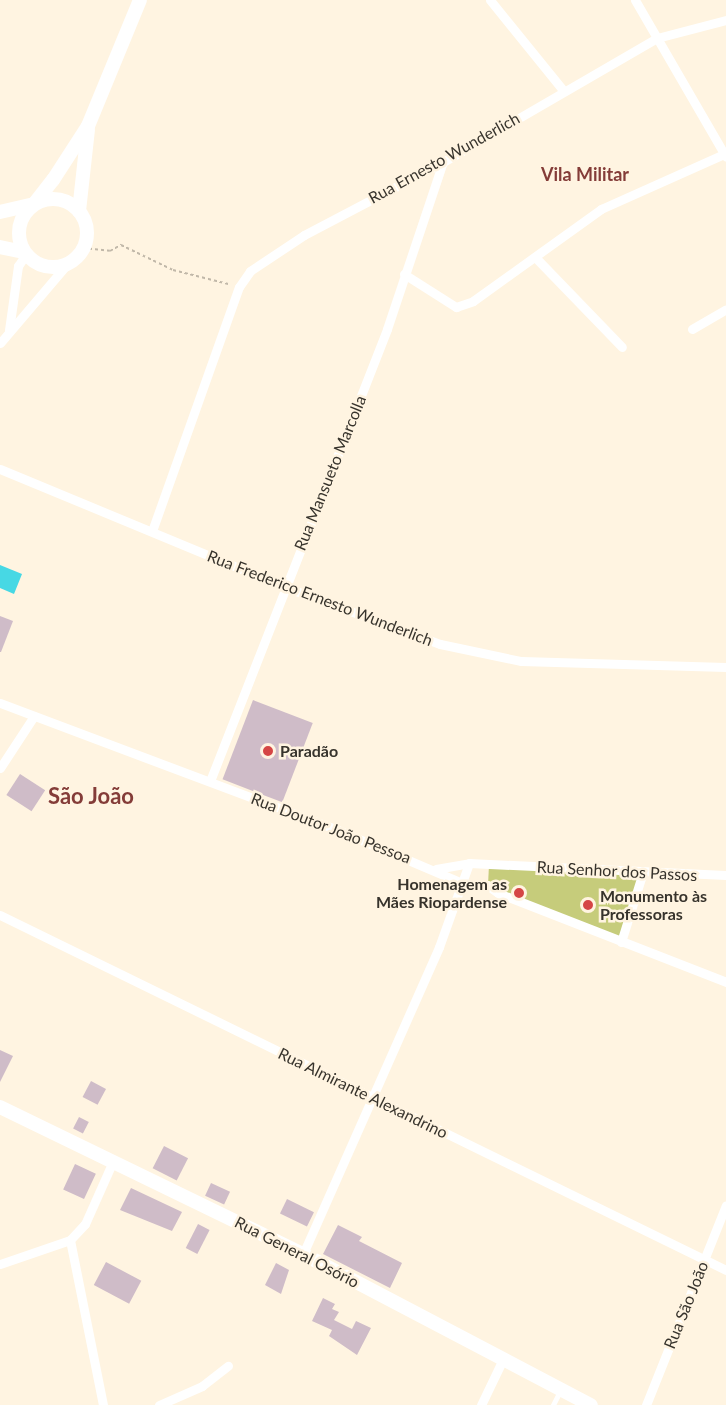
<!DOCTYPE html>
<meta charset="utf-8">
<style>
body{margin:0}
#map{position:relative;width:726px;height:1405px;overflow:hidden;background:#fff4e1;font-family:Lato,sans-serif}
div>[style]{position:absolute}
.green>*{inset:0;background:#c6cc7b}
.water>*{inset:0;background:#47d8e4}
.building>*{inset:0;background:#cfbcc8;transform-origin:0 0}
.path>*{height:2px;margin-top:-1px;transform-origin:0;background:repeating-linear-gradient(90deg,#c1b8a9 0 3px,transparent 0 6px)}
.lane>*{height:4.5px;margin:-2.25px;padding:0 2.25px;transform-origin:2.25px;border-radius:2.25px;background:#fff}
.street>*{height:9px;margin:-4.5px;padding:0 4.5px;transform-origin:4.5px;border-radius:4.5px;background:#fff}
.secondary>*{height:14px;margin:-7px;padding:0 7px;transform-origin:7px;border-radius:7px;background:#fff}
.secondary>.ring{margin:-7px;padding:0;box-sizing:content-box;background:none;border:14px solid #fff;border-radius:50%}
.dots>*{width:16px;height:16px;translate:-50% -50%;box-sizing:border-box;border:3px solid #fff4e1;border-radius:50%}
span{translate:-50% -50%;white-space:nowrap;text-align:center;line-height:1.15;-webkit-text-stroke:5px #fff4e1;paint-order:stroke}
.street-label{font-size:16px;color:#37332c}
.poi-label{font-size:16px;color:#37332c;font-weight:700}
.left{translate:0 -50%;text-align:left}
.right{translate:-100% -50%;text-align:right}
.neighbourhood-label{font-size:18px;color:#843c38;font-weight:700}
.district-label{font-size:22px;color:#843c38;font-weight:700}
</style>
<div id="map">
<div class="green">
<i style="clip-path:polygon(489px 865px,642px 873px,621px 941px,488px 885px)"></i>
</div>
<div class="water">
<i style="clip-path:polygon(0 565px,22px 574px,14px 594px,0 588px)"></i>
</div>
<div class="building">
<i style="clip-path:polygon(0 616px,13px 621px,1px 652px,0 652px)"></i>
<i style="left:253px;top:700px;width:64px;height:85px;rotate:21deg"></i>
<i style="left:20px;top:774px;width:30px;height:25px;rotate:33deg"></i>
<i style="clip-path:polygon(0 1050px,13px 1056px,0 1082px)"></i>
<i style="left:91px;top:1081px;width:17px;height:18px;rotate:28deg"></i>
<i style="left:79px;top:1117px;width:11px;height:13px;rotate:27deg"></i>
<i style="left:164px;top:1146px;width:27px;height:25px;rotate:27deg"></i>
<i style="left:75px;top:1164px;width:23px;height:28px;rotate:25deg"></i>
<i style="left:211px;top:1183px;width:21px;height:14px;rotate:25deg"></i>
<i style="clip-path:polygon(131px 1188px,182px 1212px,172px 1231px,120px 1210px)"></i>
<i style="left:287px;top:1199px;width:30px;height:16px;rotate:26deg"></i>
<i style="left:198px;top:1224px;width:13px;height:27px;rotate:27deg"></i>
<i style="clip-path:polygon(338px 1225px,362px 1237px,359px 1241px,402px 1263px,390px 1288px,323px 1254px)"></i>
<i style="left:106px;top:1262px;width:40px;height:26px;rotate:28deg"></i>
<i style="clip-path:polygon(276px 1263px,289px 1270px,281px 1294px,265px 1285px)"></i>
<i style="clip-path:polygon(323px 1298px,335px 1304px,332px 1309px,339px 1312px,334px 1320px,352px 1329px,356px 1321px,371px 1328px,357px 1355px,329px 1336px,332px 1330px,312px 1321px)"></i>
</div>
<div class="path">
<i style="left:83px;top:248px;width:27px;rotate:6deg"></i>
<i style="left:110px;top:251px;width:13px;rotate:-29deg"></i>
<i style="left:121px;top:245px;width:58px;rotate:25.7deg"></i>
<i style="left:173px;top:270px;width:57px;rotate:14.3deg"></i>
</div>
<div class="lane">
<i style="left:553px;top:1405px;width:16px;rotate:-63deg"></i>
</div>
<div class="street">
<i style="left:490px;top:0;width:116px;rotate:51deg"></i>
<i style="left:635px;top:0;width:181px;rotate:59.9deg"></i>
<i style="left:535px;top:257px;width:125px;rotate:46deg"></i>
<i style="left:404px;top:274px;width:62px;rotate:32.4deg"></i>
<i style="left:456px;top:307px;width:18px;rotate:-19deg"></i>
<i style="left:473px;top:301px;width:158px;rotate:-35.7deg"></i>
<i style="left:601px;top:209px;width:137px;rotate:-24.1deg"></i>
<i style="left:692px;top:329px;width:39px;rotate:-30deg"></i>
<i style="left:9px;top:330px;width:65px;rotate:-82deg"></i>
<i style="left:18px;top:266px;width:14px;rotate:-56deg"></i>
<i style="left:0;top:343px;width:105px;rotate:-49.6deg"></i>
<i style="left:0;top:469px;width:308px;rotate:22.5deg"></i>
<i style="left:285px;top:587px;width:165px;rotate:20.2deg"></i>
<i style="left:440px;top:644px;width:83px;rotate:11.9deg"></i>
<i style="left:521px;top:661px;width:205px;rotate:1.7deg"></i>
<i style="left:152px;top:531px;width:259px;rotate:-70.4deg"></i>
<i style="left:239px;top:287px;width:19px;rotate:-55deg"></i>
<i style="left:250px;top:271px;width:65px;rotate:-33.7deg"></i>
<i style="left:304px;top:235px;width:157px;rotate:-27.7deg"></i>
<i style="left:443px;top:162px;width:247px;rotate:-30.1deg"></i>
<i style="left:657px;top:38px;width:71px;rotate:-14.6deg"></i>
<i style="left:0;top:703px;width:356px;rotate:20.6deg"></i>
<i style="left:333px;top:828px;width:142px;rotate:23.1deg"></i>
<i style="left:464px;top:884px;width:23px;rotate:2deg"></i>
<i style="left:487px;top:885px;width:14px;rotate:36deg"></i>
<i style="left:498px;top:893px;width:245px;rotate:21.3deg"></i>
<i style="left:0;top:768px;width:62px;rotate:-56.8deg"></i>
<i style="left:210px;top:781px;width:485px;rotate:-68.6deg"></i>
<i style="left:387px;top:329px;width:176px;rotate:-71.5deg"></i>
<i style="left:436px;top:869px;width:34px;rotate:-10deg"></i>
<i style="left:469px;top:863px;width:257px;rotate:2.7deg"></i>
<i style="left:0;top:915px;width:808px;rotate:26.06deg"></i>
<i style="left:621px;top:942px;width:73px;rotate:-72.6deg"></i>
<i style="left:303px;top:1254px;width:336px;rotate:-66.1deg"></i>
<i style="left:439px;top:947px;width:89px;rotate:-70.3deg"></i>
<i style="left:0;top:1264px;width:74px;rotate:-18.9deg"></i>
<i style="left:103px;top:1405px;width:168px;rotate:-101.3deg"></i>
<i style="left:70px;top:1240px;width:22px;rotate:-47deg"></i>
<i style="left:85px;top:1224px;width:69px;rotate:-66deg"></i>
<i style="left:159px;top:1405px;width:47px;rotate:-23.8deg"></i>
<i style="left:202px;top:1386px;width:33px;rotate:-38deg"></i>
<i style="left:481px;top:1405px;width:53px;rotate:-64.4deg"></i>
<i style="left:646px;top:1405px;width:215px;rotate:-68.2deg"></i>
</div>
<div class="secondary">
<i class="ring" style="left:19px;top:199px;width:54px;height:54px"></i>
<i style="left:79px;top:211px;width:82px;rotate:-83.7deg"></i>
<i style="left:0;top:212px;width:35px;rotate:-13deg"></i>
<i style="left:34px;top:204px;width:31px;rotate:-52deg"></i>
<i style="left:53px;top:180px;width:64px;rotate:-57.1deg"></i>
<i style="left:88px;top:126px;width:136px;rotate:-67.6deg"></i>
<i style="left:0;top:247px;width:24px;rotate:12deg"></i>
<i style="left:0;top:1107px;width:337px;rotate:25.9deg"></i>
<i style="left:303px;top:1254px;width:325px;rotate:27.7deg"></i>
</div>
<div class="dots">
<i style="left:268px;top:751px;background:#d54645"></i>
<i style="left:519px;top:893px;background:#d54645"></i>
<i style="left:588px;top:905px;background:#d54645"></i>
</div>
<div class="street-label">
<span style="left:444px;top:158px;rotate:-29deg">Rua Ernesto Wunderlich</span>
<span style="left:330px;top:473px;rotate:-68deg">Rua Mansueto Marcolla</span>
<span style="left:320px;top:598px;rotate:21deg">Rua Frederico Ernesto Wunderlich</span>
<span style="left:331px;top:828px;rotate:21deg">Rua Doutor João Pessoa</span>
<span style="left:617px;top:871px;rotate:3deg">Rua Senhor dos Passos</span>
<span style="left:363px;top:1093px;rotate:26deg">Rua Almirante Alexandrino</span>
<span style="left:297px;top:1252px;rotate:27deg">Rua General Osório</span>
<span style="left:686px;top:1305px;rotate:-68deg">Rua São João</span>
</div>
<div class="poi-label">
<span class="left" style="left:280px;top:751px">Paradão</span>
<span class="right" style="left:507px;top:893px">Homenagem as<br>Mães Riopardense</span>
<span class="left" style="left:600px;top:905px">Monumento às<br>Professoras</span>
</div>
<div class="neighbourhood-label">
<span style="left:585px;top:174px">Vila Militar</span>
</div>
<div class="district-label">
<span style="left:91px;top:796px">São João</span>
</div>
</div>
